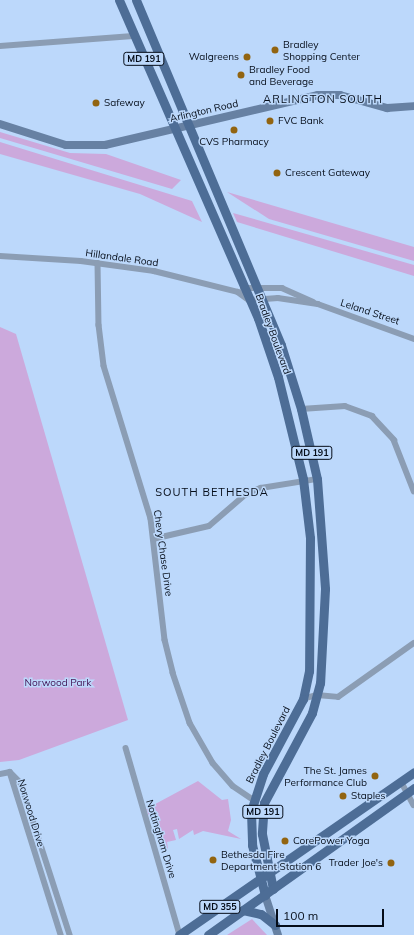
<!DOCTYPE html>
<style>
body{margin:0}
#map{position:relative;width:414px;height:935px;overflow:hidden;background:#bcd8fb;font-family:Mulish,sans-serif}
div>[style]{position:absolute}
.green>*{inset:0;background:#cca9dc}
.street>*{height:5.5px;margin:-2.75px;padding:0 2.75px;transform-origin:2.75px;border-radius:2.75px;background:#8b9db4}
.secondary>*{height:8px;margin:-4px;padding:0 4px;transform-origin:4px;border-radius:4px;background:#6781a3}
.primary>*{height:9px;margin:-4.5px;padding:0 4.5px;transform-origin:4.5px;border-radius:4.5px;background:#4d6d96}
.dots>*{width:11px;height:11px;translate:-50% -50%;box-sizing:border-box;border:2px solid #bcd8fb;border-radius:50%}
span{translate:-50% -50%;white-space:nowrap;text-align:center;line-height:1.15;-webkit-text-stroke:3px #bcd8fb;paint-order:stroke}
.shield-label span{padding:1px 3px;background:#bcd8fb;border:1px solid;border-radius:3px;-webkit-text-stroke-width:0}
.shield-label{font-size:9px;color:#050d19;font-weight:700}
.poi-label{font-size:10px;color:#050d19}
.left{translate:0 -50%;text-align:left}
.right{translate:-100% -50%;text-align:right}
.street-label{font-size:10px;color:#050d19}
.park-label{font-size:10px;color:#431254}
.neighbourhood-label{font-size:11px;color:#050d19;letter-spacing:1px}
.scale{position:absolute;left:276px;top:909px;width:108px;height:18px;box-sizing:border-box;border:2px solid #050d19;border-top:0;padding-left:5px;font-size:12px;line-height:14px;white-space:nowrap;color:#050d19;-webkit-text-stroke:3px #bcd8fb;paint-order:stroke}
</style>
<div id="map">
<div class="green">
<i style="clip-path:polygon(0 132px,70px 153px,106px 154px,181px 180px,172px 189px,0 138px)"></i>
<i style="clip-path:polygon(0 142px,192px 201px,202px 222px,140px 194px,0 154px)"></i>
<i style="clip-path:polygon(227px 192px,414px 247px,414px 261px,269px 219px)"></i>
<i style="clip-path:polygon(233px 213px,414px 265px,414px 276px,237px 222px)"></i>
<i style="clip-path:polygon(0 327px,16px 334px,128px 720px,19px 760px,0 762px)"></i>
<i style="clip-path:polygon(198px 781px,222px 800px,228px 799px,231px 820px,228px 831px,241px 839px,203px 831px,194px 835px,193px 830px,179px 839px,177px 829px,173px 830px,176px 840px,167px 842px,168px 849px,163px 843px,164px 849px,146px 809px)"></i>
<i style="clip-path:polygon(252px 919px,267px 935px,227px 935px)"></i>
</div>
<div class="street">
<i style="left:0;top:46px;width:133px;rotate:-4.3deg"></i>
<i style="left:0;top:256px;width:81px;rotate:3.5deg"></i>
<i style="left:81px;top:261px;width:74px;rotate:7.8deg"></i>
<i style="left:154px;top:271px;width:87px;rotate:14deg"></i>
<i style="left:238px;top:292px;width:14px;rotate:36deg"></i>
<i style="left:249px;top:300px;width:29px;rotate:-4deg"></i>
<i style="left:278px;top:298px;width:40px;rotate:8.5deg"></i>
<i style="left:318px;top:304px;width:102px;rotate:20deg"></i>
<i style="left:98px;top:263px;width:62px;rotate:89.1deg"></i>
<i style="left:99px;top:325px;width:41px;rotate:83deg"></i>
<i style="left:104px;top:366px;width:160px;rotate:72.9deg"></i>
<i style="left:151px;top:519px;width:122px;rotate:83.4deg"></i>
<i style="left:165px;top:640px;width:34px;rotate:76deg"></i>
<i style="left:173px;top:673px;width:53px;rotate:71.2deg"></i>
<i style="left:190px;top:723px;width:46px;rotate:60.1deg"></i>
<i style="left:213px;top:763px;width:30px;rotate:49deg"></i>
<i style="left:233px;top:786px;width:25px;rotate:34deg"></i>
<i style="left:243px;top:288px;width:39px"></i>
<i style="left:282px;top:288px;width:34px;rotate:24deg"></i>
<i style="left:301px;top:409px;width:44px;rotate:-3.9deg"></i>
<i style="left:345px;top:406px;width:29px;rotate:20deg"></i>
<i style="left:372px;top:416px;width:33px;rotate:47deg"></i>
<i style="left:394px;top:440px;width:55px;rotate:68.6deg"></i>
<i style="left:153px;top:539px;width:57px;rotate:-13.1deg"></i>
<i style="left:209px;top:526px;width:48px;rotate:-40.7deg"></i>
<i style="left:245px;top:495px;width:17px;rotate:-24deg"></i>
<i style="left:261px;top:488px;width:57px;rotate:-9.1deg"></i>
<i style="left:303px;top:699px;width:15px;rotate:-16deg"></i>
<i style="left:317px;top:695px;width:21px;rotate:5deg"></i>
<i style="left:338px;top:697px;width:93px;rotate:-35.4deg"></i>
<i style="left:126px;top:748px;width:195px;rotate:73.9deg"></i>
<i style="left:10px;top:772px;width:16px;rotate:45deg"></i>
<i style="left:21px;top:783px;width:160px;rotate:72.1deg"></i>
<i style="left:10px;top:772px;width:171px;rotate:72.6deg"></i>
<i style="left:0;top:774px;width:10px;rotate:-11deg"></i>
<i style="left:401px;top:781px;width:27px;rotate:62deg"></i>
</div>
<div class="secondary">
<i style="left:0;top:124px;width:69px;rotate:17.7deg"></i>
<i style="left:66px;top:145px;width:39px"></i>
<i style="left:105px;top:145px;width:219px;rotate:-13.2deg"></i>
<i style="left:318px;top:95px;width:22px"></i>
<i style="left:340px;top:95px;width:49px;rotate:15.5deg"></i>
<i style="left:387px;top:108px;width:27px;rotate:-4deg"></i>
<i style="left:265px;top:895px;width:42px;rotate:72deg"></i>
</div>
<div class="primary">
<i style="left:119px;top:0;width:347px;rotate:66.4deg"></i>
<i style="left:258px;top:318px;width:62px;rotate:71.3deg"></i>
<i style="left:278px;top:377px;width:105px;rotate:76.2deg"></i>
<i style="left:303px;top:479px;width:59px;rotate:83.2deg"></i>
<i style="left:310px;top:538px;width:133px;rotate:90.4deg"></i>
<i style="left:309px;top:671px;width:29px;rotate:102deg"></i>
<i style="left:303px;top:699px;width:85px;rotate:118.1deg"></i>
<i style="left:263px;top:774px;width:40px;rotate:108deg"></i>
<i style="left:251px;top:812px;width:33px;rotate:88deg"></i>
<i style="left:252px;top:845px;width:52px;rotate:75.4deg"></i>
<i style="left:136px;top:0;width:374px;rotate:67.2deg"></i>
<i style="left:281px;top:345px;width:67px;rotate:72.6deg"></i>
<i style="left:301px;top:409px;width:72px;rotate:77.1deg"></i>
<i style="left:317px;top:479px;width:110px;rotate:85.8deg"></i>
<i style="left:325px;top:589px;width:94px;rotate:93deg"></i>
<i style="left:320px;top:683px;width:31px;rotate:105deg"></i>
<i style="left:312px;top:713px;width:102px;rotate:118.1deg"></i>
<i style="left:264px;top:803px;width:31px;rotate:94deg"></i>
<i style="left:262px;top:834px;width:56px;rotate:78.7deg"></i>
<i style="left:243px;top:910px;width:18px;rotate:13deg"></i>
<i style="left:261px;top:914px;width:18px;rotate:38deg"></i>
<i style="left:179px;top:935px;width:286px;rotate:-34.7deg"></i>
<i style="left:208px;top:935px;width:253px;rotate:-35.5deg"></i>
</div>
<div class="dots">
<i style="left:275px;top:50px;background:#926410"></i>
<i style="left:247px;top:57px;background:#926410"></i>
<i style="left:241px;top:75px;background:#926410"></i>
<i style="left:96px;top:103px;background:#926410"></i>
<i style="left:270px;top:121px;background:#926410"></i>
<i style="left:234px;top:130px;background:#926410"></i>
<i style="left:277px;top:173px;background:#926410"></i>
<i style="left:375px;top:776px;background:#926410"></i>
<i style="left:343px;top:796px;background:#926410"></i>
<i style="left:285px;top:841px;background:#926410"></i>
<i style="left:213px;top:860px;background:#926410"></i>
<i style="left:391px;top:863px;background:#926410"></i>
</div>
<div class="shield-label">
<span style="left:144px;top:59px">MD 191</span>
<span style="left:312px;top:453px">MD 191</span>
<span style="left:263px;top:812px">MD 191</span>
<span style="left:220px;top:907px">MD 355</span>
</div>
<div class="poi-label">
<span class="left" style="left:283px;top:50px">Bradley<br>Shopping Center</span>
<span class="right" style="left:239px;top:57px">Walgreens</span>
<span class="left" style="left:249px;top:75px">Bradley Food<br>and Beverage</span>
<span class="left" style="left:104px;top:103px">Safeway</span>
<span class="left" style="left:278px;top:121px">FVC Bank</span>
<span style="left:234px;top:142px">CVS Pharmacy</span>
<span class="left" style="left:285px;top:173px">Crescent Gateway</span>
<span class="right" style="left:367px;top:776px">The St. James<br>Performance Club</span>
<span class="left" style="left:351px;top:796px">Staples</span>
<span class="left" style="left:293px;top:841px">CorePower Yoga</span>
<span class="left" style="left:221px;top:860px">Bethesda Fire<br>Department Station 6</span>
<span class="right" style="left:383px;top:863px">Trader Joe's</span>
</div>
<div class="street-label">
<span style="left:204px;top:111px;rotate:-13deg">Arlington Road</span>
<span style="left:122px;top:258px;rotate:8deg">Hillandale Road</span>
<span style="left:370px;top:312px;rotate:18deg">Leland Street</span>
<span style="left:273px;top:334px;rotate:70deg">Bradley Boulevard</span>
<span style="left:163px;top:553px;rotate:82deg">Chevy Chase Drive</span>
<span style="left:268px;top:745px;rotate:-63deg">Bradley Boulevard</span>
<span style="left:31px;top:813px;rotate:73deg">Norwood Drive</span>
<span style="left:161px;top:839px;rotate:73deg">Nottingham Drive</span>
</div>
<div class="park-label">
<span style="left:58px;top:683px">Norwood Park</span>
</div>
<div class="neighbourhood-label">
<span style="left:323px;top:99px">ARLINGTON SOUTH</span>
<span style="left:212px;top:492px">SOUTH BETHESDA</span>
</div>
<div class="scale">100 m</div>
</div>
